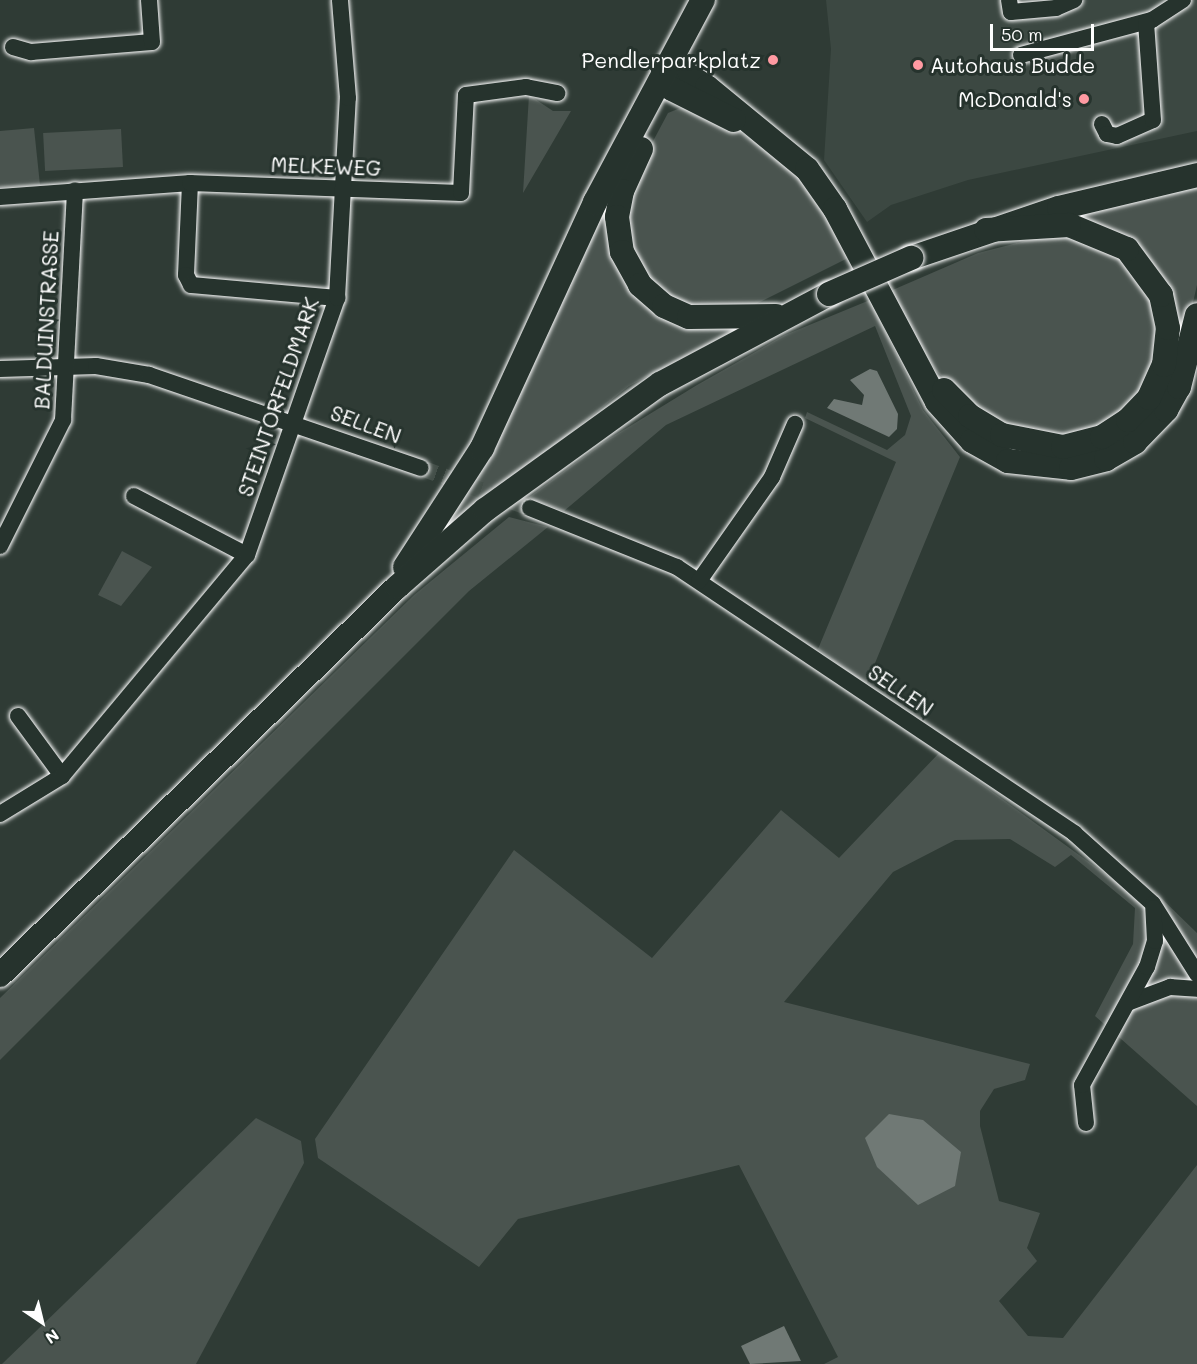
<!DOCTYPE html>
<style>
body{margin:0}
#map{position:relative;width:1197px;height:1364px;overflow:hidden;background:#2f3b35;font-family:Mali,sans-serif}
div>[style]{position:absolute}
.built>*{inset:0;background:#3c4842}
.green>*{inset:0;background:#4a544f;transform-origin:0 0}
.water>*{inset:0;background:#707975}
.minor-tunnel>*{height:16px;margin-top:-8px;transform-origin:0;background:repeating-linear-gradient(90deg,#444f49 0 16px,transparent 0 24px)}
.roads{filter:drop-shadow(0 0 2px #fff) drop-shadow(0 0 2px #fff)}
.minor>*{height:16px;margin:-8px;padding:0 8px;transform-origin:8px;border-radius:8px;background:#26332d}
.highway>*{height:24px;margin:-12px;padding:0 12px;transform-origin:12px;border-radius:12px;background:#26332d}
.bridges{filter:drop-shadow(0 0 2px #fff) drop-shadow(0 0 2px #fff)}
.highway-bridge>*{height:24px;margin:-12px;padding:0 12px;transform-origin:12px;border-radius:12px;background:#26332d}
.dots>*{width:16px;height:16px;translate:-50% -50%;box-sizing:border-box;border:3px solid #26332d;border-radius:50%}
span{translate:-50% -50%;white-space:nowrap;text-align:center;line-height:1.15;-webkit-text-stroke:6px #26332d;paint-order:stroke}
.poi-label{font-size:21px;color:#fff}
.right{translate:-100% -50%;text-align:right}
.left{translate:0 -50%;text-align:left}
.street-label{font-size:21px;color:#fff}
.north{position:absolute;left:12px;top:1292px;width:60px;height:60px;-webkit-text-stroke:4px #26332d;paint-order:stroke;rotate:145deg;font-size:16px;font-weight:700;line-height:24px;text-align:center;color:#fff}
.north::after{content:'';display:block;margin:auto;width:21px;height:27px;background:#fff;clip-path:polygon(50% 0,100% 100%,50% 72%,0 100%)}
.scale{position:absolute;left:990px;top:24px;width:104px;height:27px;box-sizing:border-box;border:3px solid #fff;border-top:0;padding-left:8px;font-size:18px;line-height:21px;white-space:nowrap;color:#fff;-webkit-text-stroke:4px #26332d;paint-order:stroke}
</style>
<div id="map">
<div class="built">
<i style="clip-path:polygon(826px 0,1197px 0,1197px 131px,968px 180px,891px 205px,867px 222px,824px 160px,831px 49px)"></i>
</div>
<div class="green">
<i style="clip-path:polygon(529px 95px,553px 111px,571px 111px,523px 193px)"></i>
<i style="clip-path:polygon(685px 106px,770px 147px,816px 195px,850px 257px,744px 310px,695px 312px,648px 283px,624px 226px,635px 175px,668px 113px)"></i>
<i style="clip-path:polygon(34px 128px,40px 185px,0 187px,0 131px)"></i>
<i style="left:121px;top:129px;width:38px;height:78px;rotate:87deg"></i>
<i style="clip-path:polygon(626px 163px,630px 282px,737px 329px,629px 386px,432px 543px)"></i>
<i style="clip-path:polygon(1197px 186px,1197px 285px,1177px 372px,1149px 420px,1110px 448px,1056px 462px,1019px 457px,966px 428px,950px 408px,1002px 442px,1068px 453px,1108px 443px,1141px 417px,1171px 365px,1175px 322px,1168px 294px,1134px 247px,1102px 227px,1068px 216px)"></i>
<i style="clip-path:polygon(1057px 233px,1121px 255px,1156px 304px,1158px 361px,1127px 412px,1074px 438px,993px 423px,936px 371px,888px 292px,978px 253px)"></i>
<i style="clip-path:polygon(870px 300px,923px 410px,960px 457px,866px 685px,818px 649px,896px 462px,805px 418px,807px 412px,887px 450px,905px 435px,911px 416px,875px 326px,666px 425px,564px 511px,528px 498px,604px 442px,697px 385px,785px 335px)"></i>
<i style="clip-path:polygon(509px 517px,548px 527px,469px 591px,0 1060px,0 998px,414px 595px)"></i>
<i style="clip-path:polygon(122px 551px,152px 567px,121px 606px,98px 595px)"></i>
<i style="clip-path:polygon(939px 753px,1145px 903px,1158px 895px,1197px 933px,1197px 1106px,1095px 1016px,1133px 944px,1135px 908px,1071px 855px,1055px 867px,1010px 839px,955px 840px,893px 872px,784px 1002px,1030px 1064px,1025px 1080px,994px 1089px,980px 1111px,980px 1126px,999px 1201px,1040px 1213px,1027px 1248px,1037px 1261px,999px 1301px,1028px 1336px,1063px 1338px,1197px 1165px,1197px 1364px,824px 1364px,838px 1357px,739px 1165px,518px 1219px,479px 1267px,318px 1158px,315px 1139px,514px 850px,652px 958px,781px 810px,839px 858px)"></i>
<i style="clip-path:polygon(256px 1118px,301px 1141px,304px 1163px,196px 1364px,2px 1364px)"></i>
</div>
<div class="water">
<i style="clip-path:polygon(870px 369px,877px 371px,898px 414px,897px 429px,889px 437px,827px 408px,834px 399px,862px 405px,864px 395px,850px 380px)"></i>
<i style="clip-path:polygon(889px 1114px,923px 1120px,961px 1152px,955px 1186px,918px 1205px,877px 1167px,865px 1138px)"></i>
<i style="clip-path:polygon(784px 1326px,801px 1361px,750px 1364px,741px 1346px)"></i>
</div>
<div class="minor-tunnel">
<i style="left:421px;top:468px;width:116px;rotate:20.2deg"></i>
</div>
<div class="roads">
<div class="minor">
<i style="left:1009px;top:0;width:12px;rotate:81deg"></i>
<i style="left:1011px;top:12px;width:45px;rotate:-5.1deg"></i>
<i style="left:1056px;top:8px;width:20px;rotate:-24deg"></i>
<i style="left:13px;top:47px;width:19px;rotate:16deg"></i>
<i style="left:31px;top:52px;width:121px;rotate:-4.7deg"></i>
<i style="left:152px;top:42px;width:42px;rotate:-94.1deg"></i>
<i style="left:1021px;top:55px;width:136px;rotate:-15deg"></i>
<i style="left:1152px;top:20px;width:37px;rotate:-33deg"></i>
<i style="left:1102px;top:124px;width:11px;rotate:63deg"></i>
<i style="left:1107px;top:134px;width:10px;rotate:11deg"></i>
<i style="left:1117px;top:136px;width:39px;rotate:-24deg"></i>
<i style="left:1153px;top:120px;width:98px;rotate:-94.1deg"></i>
<i style="left:190px;top:183px;width:92px;rotate:92.5deg"></i>
<i style="left:186px;top:275px;width:11px;rotate:63deg"></i>
<i style="left:191px;top:285px;width:147px;rotate:5.1deg"></i>
<i style="left:0;top:197px;width:191px;rotate:-4.2deg"></i>
<i style="left:190px;top:183px;width:271px;rotate:2.1deg"></i>
<i style="left:461px;top:193px;width:98px;rotate:-87.1deg"></i>
<i style="left:466px;top:95px;width:61px;rotate:-7.6deg"></i>
<i style="left:526px;top:87px;width:32px;rotate:11deg"></i>
<i style="left:0;top:369px;width:96px;rotate:-1.8deg"></i>
<i style="left:96px;top:366px;width:54px;rotate:9.6deg"></i>
<i style="left:149px;top:375px;width:287px;rotate:18.9deg"></i>
<i style="left:134px;top:496px;width:127px;rotate:27.6deg"></i>
<i style="left:530px;top:508px;width:158px;rotate:21.9deg"></i>
<i style="left:677px;top:567px;width:478px;rotate:33.8deg"></i>
<i style="left:1074px;top:833px;width:106px;rotate:41.9deg"></i>
<i style="left:1153px;top:904px;width:83px;rotate:57.8deg"></i>
<i style="left:0;top:546px;width:141px;rotate:-63.4deg"></i>
<i style="left:63px;top:420px;width:230px;rotate:-87deg"></i>
<i style="left:699px;top:581px;width:127px;rotate:-54.9deg"></i>
<i style="left:772px;top:477px;width:58px;rotate:-66.5deg"></i>
<i style="left:18px;top:716px;width:74px;rotate:53.7deg"></i>
<i style="left:0;top:814px;width:73px;rotate:-31.5deg"></i>
<i style="left:62px;top:776px;width:288px;rotate:-50.1deg"></i>
<i style="left:247px;top:555px;width:272px;rotate:-70.7deg"></i>
<i style="left:337px;top:298px;width:200px;rotate:-86.9deg"></i>
<i style="left:348px;top:98px;width:98px;rotate:-94.7deg"></i>
<i style="left:1130px;top:1002px;width:43px;rotate:-20.6deg"></i>
<i style="left:1170px;top:987px;width:27px;rotate:4deg"></i>
<i style="left:1086px;top:1123px;width:38px;rotate:-96deg"></i>
<i style="left:1082px;top:1085px;width:135px;rotate:-61.2deg"></i>
<i style="left:1147px;top:967px;width:27px;rotate:-73deg"></i>
<i style="left:1155px;top:941px;width:33px;rotate:-93deg"></i>
</div>
<div class="highway">
<i style="left:663px;top:73px;width:19px;rotate:-6deg"></i>
<i style="left:682px;top:71px;width:30px;rotate:33deg"></i>
<i style="left:707px;top:87px;width:129px;rotate:39.4deg"></i>
<i style="left:807px;top:169px;width:49px;rotate:55deg"></i>
<i style="left:835px;top:209px;width:218px;rotate:62.1deg"></i>
<i style="left:937px;top:402px;width:52px;rotate:48.1deg"></i>
<i style="left:972px;top:441px;width:41px;rotate:29.1deg"></i>
<i style="left:1008px;top:461px;width:63px;rotate:6.3deg"></i>
<i style="left:1071px;top:468px;width:36px;rotate:-14deg"></i>
<i style="left:1106px;top:459px;width:34px;rotate:-30deg"></i>
<i style="left:1135px;top:442px;width:45px;rotate:-45.9deg"></i>
<i style="left:1166px;top:410px;width:26px;rotate:-61deg"></i>
<i style="left:1179px;top:387px;width:74px;rotate:-76deg"></i>
<i style="left:663px;top:73px;width:18px;rotate:61deg"></i>
<i style="left:672px;top:89px;width:69px;rotate:26.6deg"></i>
<i style="left:641px;top:149px;width:46px;rotate:114.3deg"></i>
<i style="left:622px;top:191px;width:26px;rotate:101deg"></i>
<i style="left:617px;top:217px;width:35px;rotate:82deg"></i>
<i style="left:622px;top:252px;width:38px;rotate:61deg"></i>
<i style="left:640px;top:285px;width:32px;rotate:41deg"></i>
<i style="left:664px;top:306px;width:27px;rotate:24deg"></i>
<i style="left:689px;top:317px;width:87px;rotate:-0.7deg"></i>
<i style="left:911px;top:258px;width:156px;rotate:-18.7deg"></i>
<i style="left:1059px;top:208px;width:142px;rotate:-13.4deg"></i>
<i style="left:944px;top:390px;width:37px;rotate:45deg"></i>
<i style="left:970px;top:416px;width:37px;rotate:31deg"></i>
<i style="left:1002px;top:435px;width:62px;rotate:11.1deg"></i>
<i style="left:1063px;top:447px;width:40px;rotate:-14.4deg"></i>
<i style="left:1102px;top:437px;width:31px;rotate:-33deg"></i>
<i style="left:1128px;top:420px;width:30px;rotate:-46deg"></i>
<i style="left:1149px;top:398px;width:36px;rotate:-66deg"></i>
<i style="left:1164px;top:365px;width:37px;rotate:-84deg"></i>
<i style="left:1168px;top:328px;width:34px;rotate:-102deg"></i>
<i style="left:1161px;top:295px;width:57px;rotate:-126.5deg"></i>
<i style="left:1127px;top:249px;width:63px;rotate:-157.5deg"></i>
<i style="left:1069px;top:225px;width:83px;rotate:176.6deg"></i>
<i style="left:405px;top:567px;width:142px;rotate:-57.1deg"></i>
<i style="left:482px;top:448px;width:271px;rotate:-65.3deg"></i>
<i style="left:595px;top:202px;width:229px;rotate:-61.9deg"></i>
<i style="left:0;top:975px;width:555px;rotate:-44.34deg"></i>
<i style="left:397px;top:587px;width:117px;rotate:-41.2deg"></i>
<i style="left:485px;top:510px;width:216px;rotate:-35.8deg"></i>
<i style="left:660px;top:384px;width:191px;rotate:-28deg"></i>
</div>
</div>
<div class="bridges">
<div class="highway-bridge">
<i style="left:829px;top:294px;width:90px;rotate:-23.7deg"></i>
</div>
</div>
<div class="dots">
<i style="left:773px;top:60px;background:#ff9aa2"></i>
<i style="left:918px;top:65px;background:#ff9aa2"></i>
<i style="left:1084px;top:99px;background:#ff9aa2"></i>
</div>
<div class="poi-label">
<span class="right" style="left:761px;top:60px">Pendlerparkplatz</span>
<span class="left" style="left:930px;top:65px">Autohaus Budde</span>
<span class="right" style="left:1072px;top:99px">McDonald's</span>
</div>
<div class="street-label">
<span style="left:326px;top:166px;rotate:2deg">MELKEWEG</span>
<span style="left:46px;top:320px;rotate:-87deg">BALDUINSTRASSE</span>
<span style="left:278px;top:397px;rotate:-71deg">STEINTORFELDMARK</span>
<span style="left:366px;top:424px;rotate:20deg">SELLEN</span>
<span style="left:901px;top:690px;rotate:34deg">SELLEN</span>
</div>
<div class="north">N</div>
<div class="scale">50 m</div>
</div>
